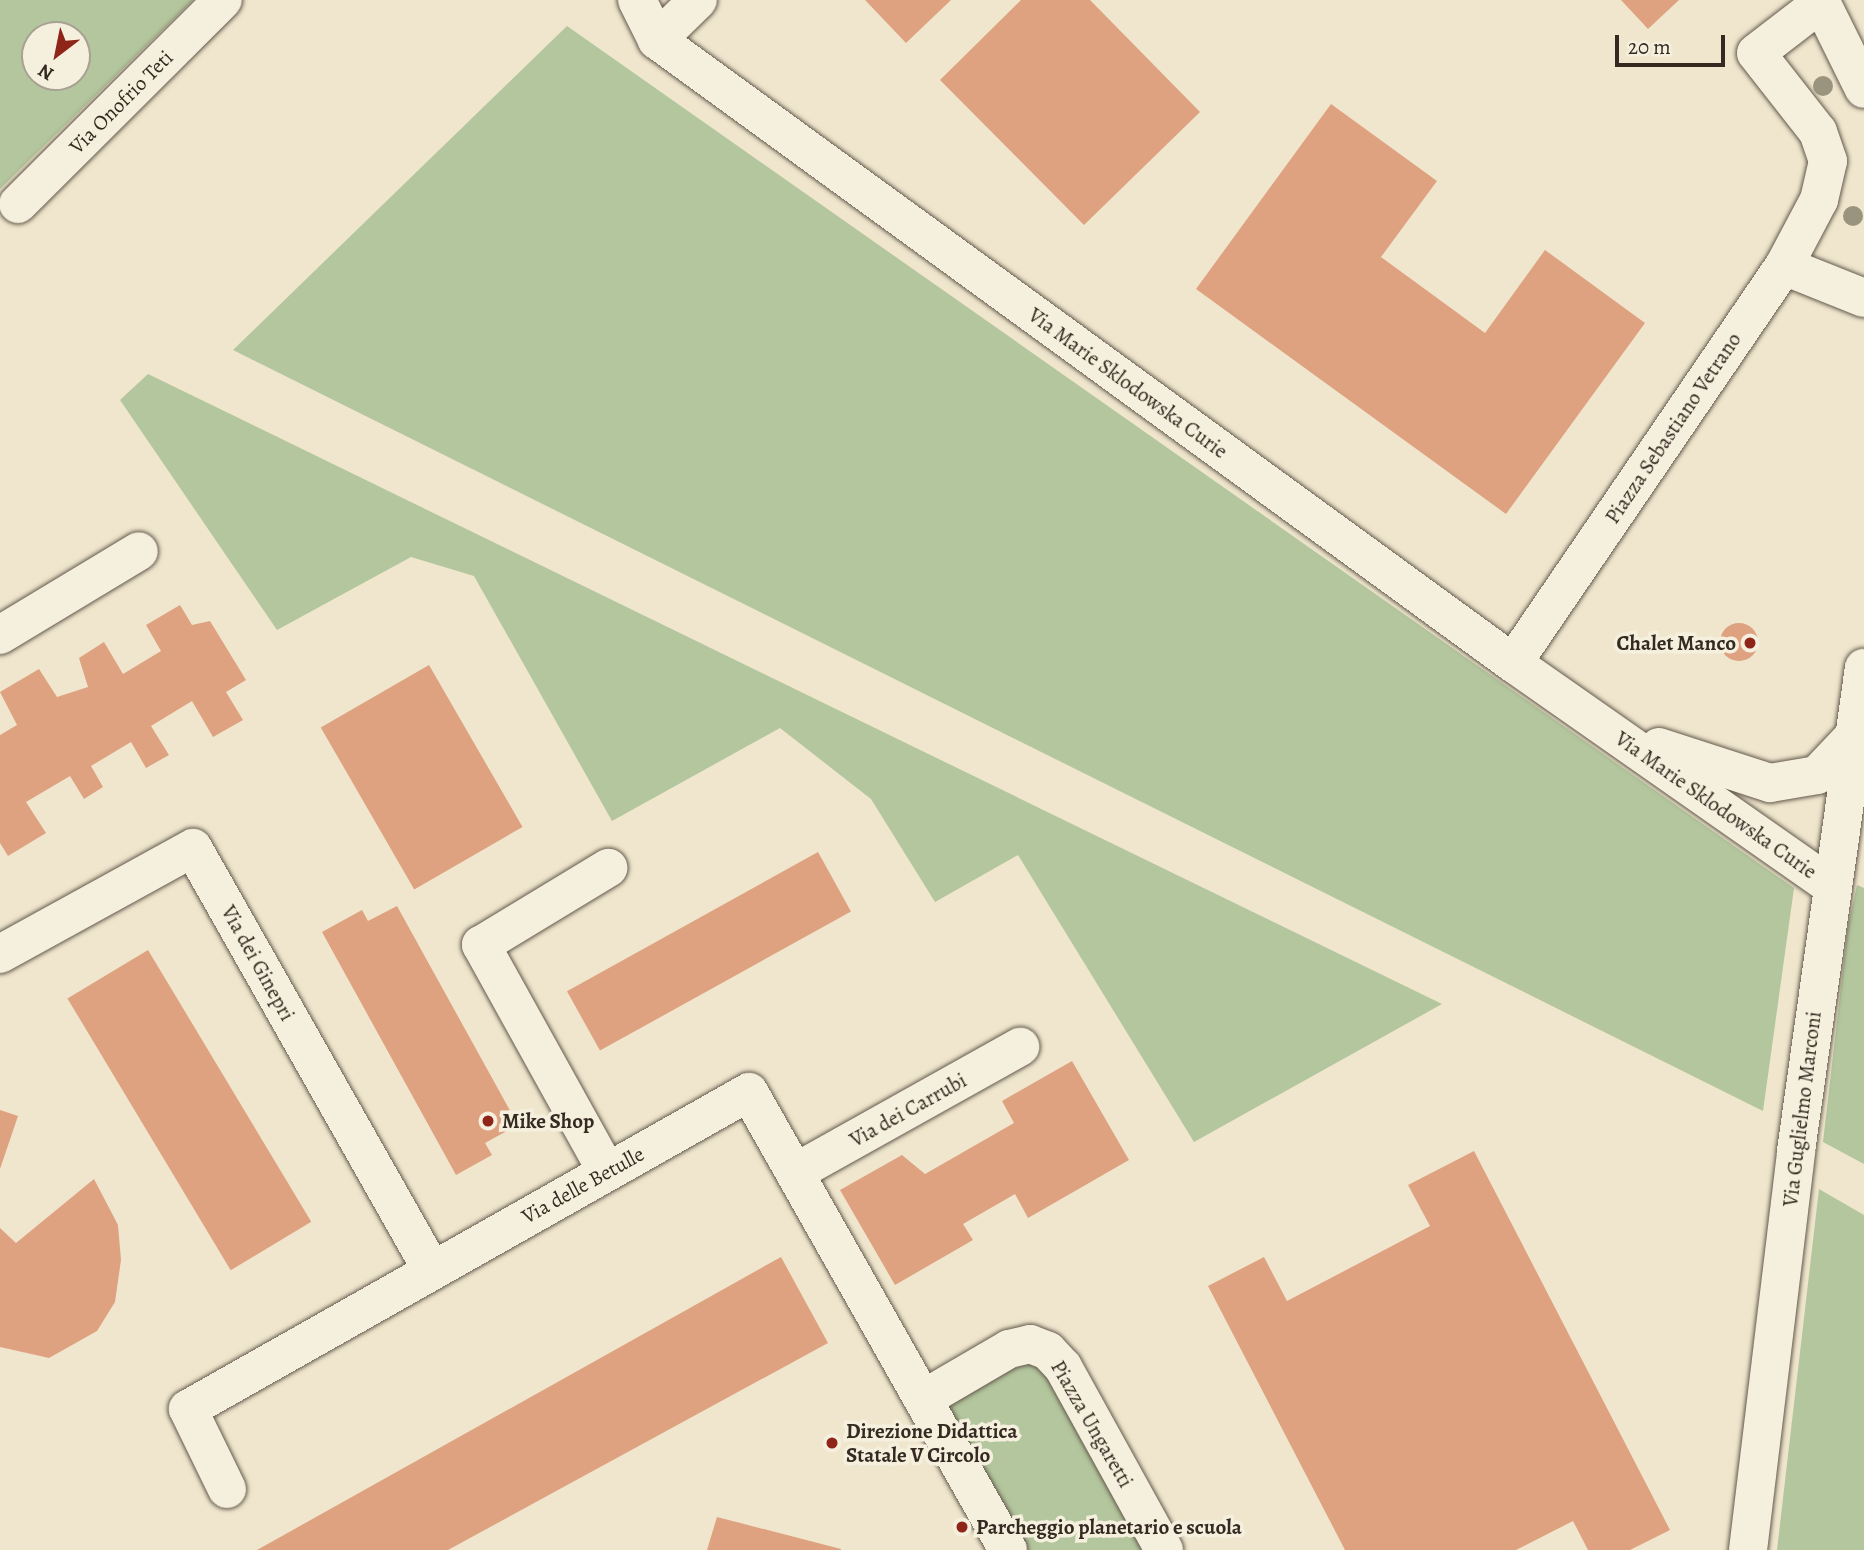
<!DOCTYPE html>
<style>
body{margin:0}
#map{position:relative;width:1864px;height:1550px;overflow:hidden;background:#efe6cd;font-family:Alegreya,serif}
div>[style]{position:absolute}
.green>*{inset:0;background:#b3c69d}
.building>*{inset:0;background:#dea281;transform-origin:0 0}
.round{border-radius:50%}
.roads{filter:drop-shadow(0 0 2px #64594c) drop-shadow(0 0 2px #64594c)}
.minor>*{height:38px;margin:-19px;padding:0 19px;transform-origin:19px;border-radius:19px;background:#f5efde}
.trees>*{width:20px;height:20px;margin:-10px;border-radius:50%;background:#9a947f}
.dots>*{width:19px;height:19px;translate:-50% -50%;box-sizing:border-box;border:4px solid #f5efde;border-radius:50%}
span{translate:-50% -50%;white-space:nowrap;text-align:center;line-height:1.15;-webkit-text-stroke:7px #f5efde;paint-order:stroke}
.street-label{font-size:21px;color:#352a21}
.poi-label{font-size:21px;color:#352a21;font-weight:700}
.right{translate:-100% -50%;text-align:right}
.left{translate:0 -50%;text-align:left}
.north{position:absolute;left:21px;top:21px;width:70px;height:70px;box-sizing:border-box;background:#f5efde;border:2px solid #a8a092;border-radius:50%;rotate:212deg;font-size:19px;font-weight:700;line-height:28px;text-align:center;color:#352a21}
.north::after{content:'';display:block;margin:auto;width:24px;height:32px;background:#8f2418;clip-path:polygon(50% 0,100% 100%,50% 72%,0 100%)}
.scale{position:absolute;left:1615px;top:35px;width:110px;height:32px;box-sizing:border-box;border:4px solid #352a21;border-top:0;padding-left:9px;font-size:21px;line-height:24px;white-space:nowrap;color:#352a21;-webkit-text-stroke:5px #f5efde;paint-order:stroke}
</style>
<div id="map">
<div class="green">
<i style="clip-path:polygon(evenodd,0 0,193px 0,0 189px,0 0,35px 35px,77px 35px,77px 77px,35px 77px,35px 35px)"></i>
<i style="clip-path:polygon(567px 26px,1794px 888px,1763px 1111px,233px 350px)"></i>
<i style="clip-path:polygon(148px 374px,875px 728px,1442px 1004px,1194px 1142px,1018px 855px,935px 902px,871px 799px,780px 728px,612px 821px,474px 576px,411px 557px,277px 630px,120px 400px)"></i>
<i style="clip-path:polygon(1857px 885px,1864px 888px,1864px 1164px,1823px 1142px,1848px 926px)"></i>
<i style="clip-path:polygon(1819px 1189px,1864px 1215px,1864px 1550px,1777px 1550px)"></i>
<i style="clip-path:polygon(1048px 1351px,1152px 1550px,1011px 1550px,920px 1391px)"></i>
</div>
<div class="building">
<i style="clip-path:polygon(865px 0,951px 0,906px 43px)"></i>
<i style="clip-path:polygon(1021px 0,1090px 0,1200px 112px,1084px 225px,940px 80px)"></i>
<i style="clip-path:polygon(1621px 0,1679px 0,1648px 29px)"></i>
<i style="clip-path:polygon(1331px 104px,1437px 181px,1381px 257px,1485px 333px,1545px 250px,1645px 323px,1506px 514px,1196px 289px)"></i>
<i style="clip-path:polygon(180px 605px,192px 625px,210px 621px,246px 680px,226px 692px,243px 720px,213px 737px,192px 701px,151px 726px,169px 755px,146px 768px,131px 742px,91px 766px,103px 787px,84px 799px,70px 776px,26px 802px,46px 833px,8px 856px,0 843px,0 735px,17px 725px,0 692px,39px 669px,57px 697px,88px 687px,79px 658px,104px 642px,123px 674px,161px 651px,146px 625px)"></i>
<i class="round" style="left:1720px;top:623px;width:38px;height:38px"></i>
<i style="left:429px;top:665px;width:187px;height:125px;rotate:60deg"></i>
<i style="left:818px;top:852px;width:68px;height:287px;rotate:61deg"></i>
<i style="clip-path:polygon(397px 906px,518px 1125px,485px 1143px,492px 1155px,456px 1175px,322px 932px,362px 910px,368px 921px)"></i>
<i style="left:148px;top:950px;width:317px;height:94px;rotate:59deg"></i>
<i style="clip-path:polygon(1072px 1061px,1129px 1160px,1028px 1218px,1015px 1194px,963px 1224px,973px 1240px,895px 1285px,840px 1190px,902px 1155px,925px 1174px,1014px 1123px,1002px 1101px)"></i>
<i style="clip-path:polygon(0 1110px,18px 1116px,0 1169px)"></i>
<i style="clip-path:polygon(1474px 1151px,1670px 1530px,1630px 1550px,1588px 1550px,1573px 1521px,1516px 1550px,1345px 1550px,1208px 1286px,1264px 1257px,1287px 1301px,1430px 1226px,1408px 1185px)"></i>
<i style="clip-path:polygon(94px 1179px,118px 1225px,121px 1260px,115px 1302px,97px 1331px,49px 1358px,0 1347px,0 1228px,16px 1243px)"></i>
<i style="clip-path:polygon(781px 1257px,828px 1343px,448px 1550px,257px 1550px)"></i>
<i style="clip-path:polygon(717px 1517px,841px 1549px,841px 1550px,707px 1550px)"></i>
</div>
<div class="roads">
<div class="minor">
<i style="left:637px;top:0;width:45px;rotate:63.4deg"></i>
<i style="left:657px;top:40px;width:1059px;rotate:36.05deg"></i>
<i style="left:1513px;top:663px;width:388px;rotate:35deg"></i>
<i style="left:1820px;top:0;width:99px;rotate:63.7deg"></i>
<i style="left:657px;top:40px;width:57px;rotate:-44.3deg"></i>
<i style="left:18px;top:204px;width:289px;rotate:-44.9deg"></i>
<i style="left:1784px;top:266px;width:75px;rotate:-62.1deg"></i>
<i style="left:1819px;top:200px;width:40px;rotate:-77deg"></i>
<i style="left:1828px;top:161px;width:31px;rotate:-109deg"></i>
<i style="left:1818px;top:132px;width:100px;rotate:-128.1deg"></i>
<i style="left:1756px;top:53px;width:82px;rotate:-37.6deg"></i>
<i style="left:0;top:635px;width:162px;rotate:-31.1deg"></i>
<i style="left:1513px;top:663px;width:481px;rotate:-55.7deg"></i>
<i style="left:1784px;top:266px;width:86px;rotate:21.8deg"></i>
<i style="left:1659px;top:747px;width:117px;rotate:18deg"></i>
<i style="left:1770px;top:783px;width:48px;rotate:-9.7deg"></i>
<i style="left:1817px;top:775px;width:54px;rotate:-46.5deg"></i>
<i style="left:0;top:954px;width:220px;rotate:-28.8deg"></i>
<i style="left:193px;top:848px;width:485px;rotate:60.5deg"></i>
<i style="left:607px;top:1172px;width:260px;rotate:-119deg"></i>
<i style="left:481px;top:945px;width:149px;rotate:-31.2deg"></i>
<i style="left:796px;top:1172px;width:257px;rotate:-29.2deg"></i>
<i style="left:925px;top:1398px;width:97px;rotate:-30.3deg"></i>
<i style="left:1009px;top:1349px;width:22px;rotate:-13deg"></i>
<i style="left:1030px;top:1344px;width:19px;rotate:21deg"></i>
<i style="left:1048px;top:1351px;width:22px;rotate:47deg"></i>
<i style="left:1063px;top:1367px;width:209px;rotate:61.1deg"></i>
<i style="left:227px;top:1489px;width:89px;rotate:-116deg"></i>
<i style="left:188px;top:1409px;width:644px;rotate:-29.47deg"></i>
<i style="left:749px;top:1092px;width:526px;rotate:60.51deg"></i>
<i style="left:1748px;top:1550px;width:402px;rotate:-83.1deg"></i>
<i style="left:1796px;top:1151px;width:488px;rotate:-82deg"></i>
</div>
</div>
<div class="trees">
<i style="left:1823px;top:86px"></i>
<i style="left:1853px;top:216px"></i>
</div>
<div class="dots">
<i style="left:1750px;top:643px;background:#8f2418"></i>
<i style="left:488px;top:1121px;background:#8f2418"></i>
<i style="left:832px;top:1443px;background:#8f2418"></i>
<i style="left:962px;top:1527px;background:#8f2418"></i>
</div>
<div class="street-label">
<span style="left:121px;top:102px;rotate:-45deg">Via Onofrio Teti</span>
<span style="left:1128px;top:383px;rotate:36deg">Via Marie Sklodowska Curie</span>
<span style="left:1673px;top:428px;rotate:-56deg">Piazza Sebastiano Vetrano</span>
<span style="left:1716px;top:805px;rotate:35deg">Via Marie Sklodowska Curie</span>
<span style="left:258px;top:963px;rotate:61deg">Via dei Ginepri</span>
<span style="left:1802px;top:1109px;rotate:-83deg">Via Guglielmo Marconi</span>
<span style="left:908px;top:1110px;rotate:-29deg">Via dei Carrubi</span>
<span style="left:583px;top:1185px;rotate:-29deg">Via delle Betulle</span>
<span style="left:1092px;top:1424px;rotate:60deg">Piazza Ungaretti</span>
</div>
<div class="poi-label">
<span class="right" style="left:1736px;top:643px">Chalet Manco</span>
<span class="left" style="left:502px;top:1121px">Mike Shop</span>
<span class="left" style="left:846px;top:1443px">Direzione Didattica<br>Statale V Circolo</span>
<span class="left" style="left:976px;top:1527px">Parcheggio planetario e scuola</span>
</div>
<div class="north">N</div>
<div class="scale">20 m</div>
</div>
